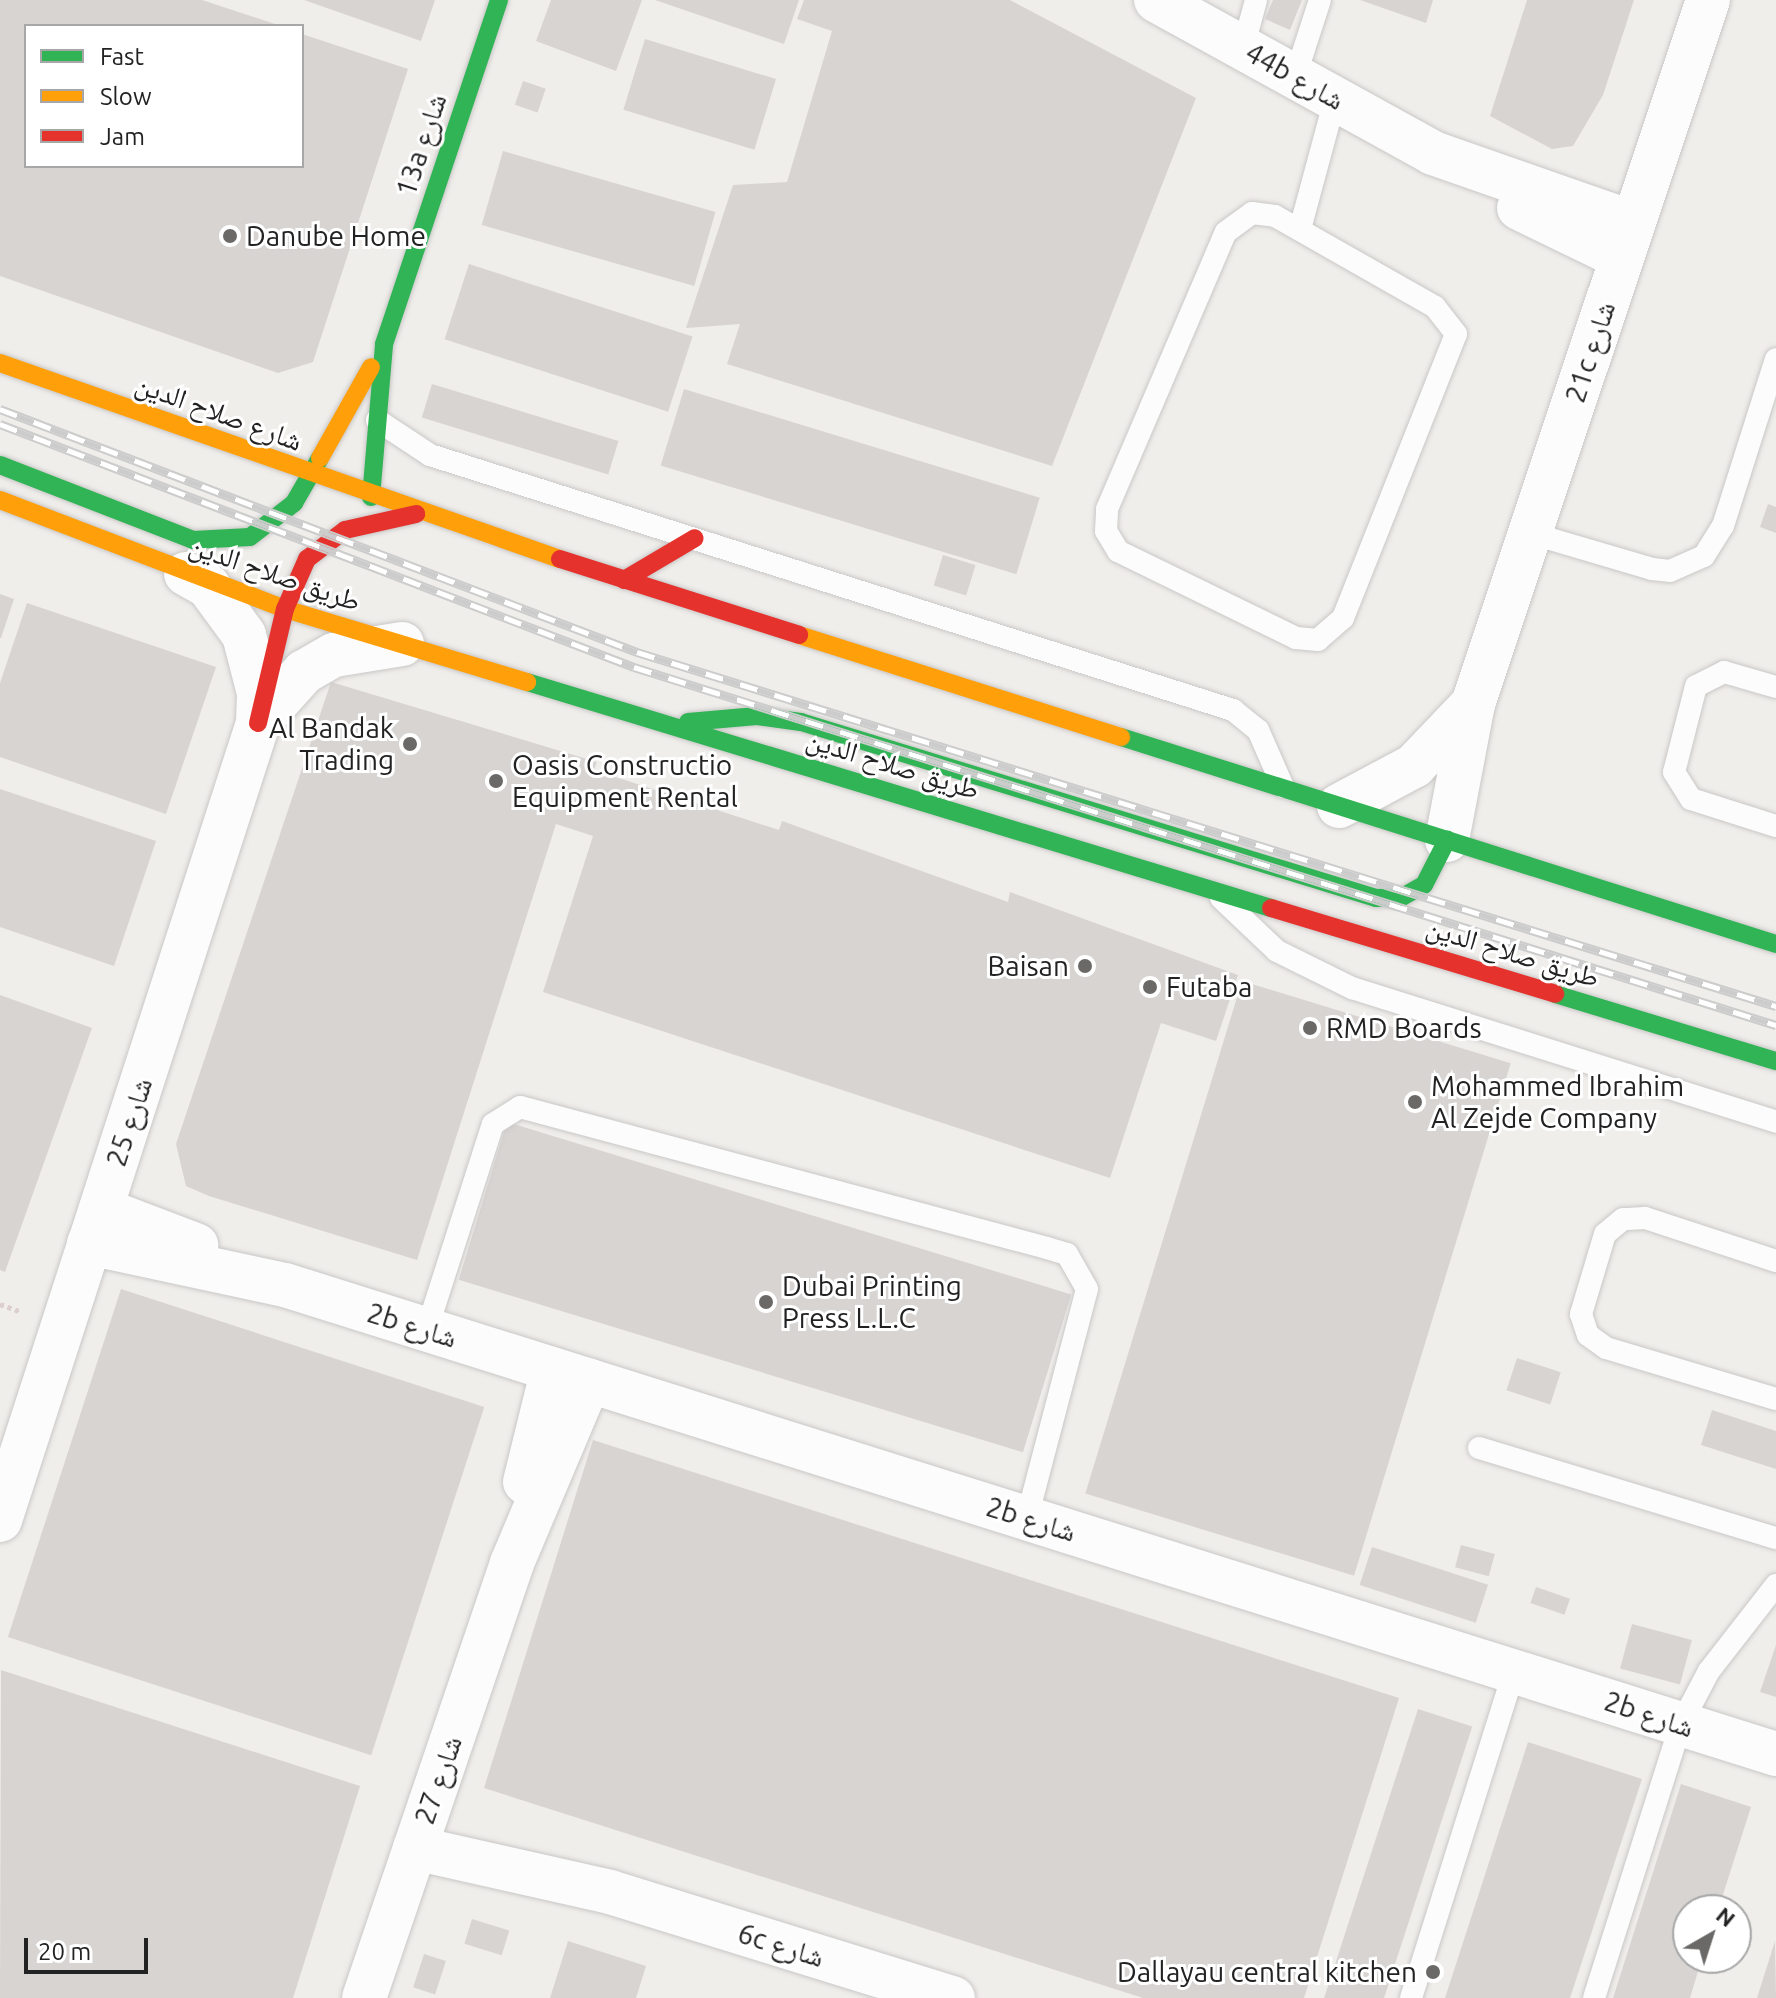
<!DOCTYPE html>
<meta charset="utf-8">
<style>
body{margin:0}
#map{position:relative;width:1776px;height:1998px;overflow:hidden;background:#f0eeeb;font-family:Ubuntu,"Noto Naskh Arabic",sans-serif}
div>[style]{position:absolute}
.building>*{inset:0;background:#d7d4d2;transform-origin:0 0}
.path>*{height:5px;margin-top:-2.5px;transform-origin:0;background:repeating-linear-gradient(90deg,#dccecd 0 4px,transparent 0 8px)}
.roads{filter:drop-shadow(0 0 2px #c9c8c7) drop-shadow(0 0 2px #c9c8c7)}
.lane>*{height:22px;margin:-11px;padding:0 11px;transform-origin:11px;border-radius:11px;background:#fdfcfc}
.street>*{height:44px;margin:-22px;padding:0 22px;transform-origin:22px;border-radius:22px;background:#fdfcfc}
.fast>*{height:18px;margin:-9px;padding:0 9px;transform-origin:9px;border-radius:9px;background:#30b455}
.slow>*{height:18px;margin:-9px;padding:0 9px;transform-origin:9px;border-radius:9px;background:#ff9f0a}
.jam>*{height:18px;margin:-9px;padding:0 9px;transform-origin:9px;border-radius:9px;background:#e5322d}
.rail>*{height:9px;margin-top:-4.5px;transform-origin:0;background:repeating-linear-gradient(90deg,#fff 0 18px,#ccc 0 36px);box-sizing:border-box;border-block:2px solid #ccc}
.dots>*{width:22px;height:22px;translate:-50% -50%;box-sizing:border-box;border:4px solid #fff;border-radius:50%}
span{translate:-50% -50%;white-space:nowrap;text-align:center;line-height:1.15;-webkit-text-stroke:6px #fff;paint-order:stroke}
.street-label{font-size:28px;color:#222}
.poi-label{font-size:28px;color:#222}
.left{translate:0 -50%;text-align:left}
.right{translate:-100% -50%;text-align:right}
.legend{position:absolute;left:24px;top:24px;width:280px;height:144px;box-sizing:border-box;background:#fff;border:2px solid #a7a7a7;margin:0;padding:10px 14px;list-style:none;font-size:24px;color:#222}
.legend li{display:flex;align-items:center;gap:16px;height:40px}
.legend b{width:40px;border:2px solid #a7a7a7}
.north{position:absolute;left:1672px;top:1894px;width:80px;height:80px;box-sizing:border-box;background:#fff;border:2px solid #a7a7a7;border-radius:50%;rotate:39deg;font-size:22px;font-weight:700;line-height:32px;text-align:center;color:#222}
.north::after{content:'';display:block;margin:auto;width:28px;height:36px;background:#6a6968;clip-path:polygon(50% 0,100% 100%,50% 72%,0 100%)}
.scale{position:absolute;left:24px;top:1938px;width:124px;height:36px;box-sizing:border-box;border:4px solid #222;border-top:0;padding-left:10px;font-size:24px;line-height:28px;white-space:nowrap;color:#222;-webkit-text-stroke:6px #fff;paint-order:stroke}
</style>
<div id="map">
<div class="building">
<i style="clip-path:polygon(0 0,202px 0,278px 25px,26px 26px,26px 166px,302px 166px,302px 34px,408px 69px,313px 362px,278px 373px,0 276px)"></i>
<i style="clip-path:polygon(304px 0,435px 0,421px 41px)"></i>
<i style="clip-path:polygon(551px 0,642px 0,616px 71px,536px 41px)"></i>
<i style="clip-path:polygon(655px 0,799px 0,784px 44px)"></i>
<i style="clip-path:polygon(804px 0,1010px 0,1196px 98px,1052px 466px,727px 364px,740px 324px,686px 328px,733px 185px,787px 182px,832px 31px,797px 19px)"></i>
<i style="clip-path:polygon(1273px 0,1302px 0,1290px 30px,1265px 19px)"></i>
<i style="clip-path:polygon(1360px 0,1433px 0,1426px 23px)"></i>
<i style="clip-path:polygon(1527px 0,1634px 0,1603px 95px,1573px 146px,1552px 149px,1490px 116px)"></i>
<i style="left:645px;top:39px;width:137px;height:74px;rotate:17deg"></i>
<i style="left:523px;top:81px;width:24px;height:25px;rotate:19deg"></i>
<i style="left:503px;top:151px;width:221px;height:77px;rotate:16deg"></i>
<i style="left:469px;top:264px;width:235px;height:79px;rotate:18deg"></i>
<i style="left:432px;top:384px;width:195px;height:35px;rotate:17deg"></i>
<i style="left:684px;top:389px;width:372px;height:80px;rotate:17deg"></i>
<i style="clip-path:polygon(1768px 504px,1776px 507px,1776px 533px,1760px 527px)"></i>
<i style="left:943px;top:555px;width:34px;height:32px;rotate:17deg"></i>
<i style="clip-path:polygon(0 594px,14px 599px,1px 638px,0 638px)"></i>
<i style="clip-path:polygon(27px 603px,216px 667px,166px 814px,0 757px,0 683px)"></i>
<i style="clip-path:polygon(331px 682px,597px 762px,594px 770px,779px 830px,782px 821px,1008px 902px,1010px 892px,1238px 975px,1216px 1041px,1161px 1023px,1110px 1178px,543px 992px,593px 836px,556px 824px,417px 1260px,209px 1196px,186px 1186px,176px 1144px)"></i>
<i style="clip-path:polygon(0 789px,156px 841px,114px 966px,0 927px)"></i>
<i style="left:1242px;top:981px;width:281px;height:536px;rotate:17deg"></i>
<i style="clip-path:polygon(0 995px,92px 1028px,5px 1272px,0 1270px)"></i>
<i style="left:507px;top:1122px;width:590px;height:165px;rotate:17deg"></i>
<i style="left:121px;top:1289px;width:382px;height:366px;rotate:18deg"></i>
<i style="left:1517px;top:1358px;width:46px;height:34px;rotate:18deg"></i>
<i style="clip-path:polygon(1712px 1410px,1776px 1431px,1776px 1469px,1701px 1445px)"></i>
<i style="clip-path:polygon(593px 1440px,1399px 1698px,1304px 1998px,1143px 1998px,484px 1788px)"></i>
<i style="left:1461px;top:1545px;width:35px;height:23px;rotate:15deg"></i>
<i style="left:1372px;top:1547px;width:122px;height:40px;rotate:18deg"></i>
<i style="left:1536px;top:1587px;width:36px;height:17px;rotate:19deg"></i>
<i style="left:1632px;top:1624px;width:62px;height:46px;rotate:15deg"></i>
<i style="clip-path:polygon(1776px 1645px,1776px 1697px,1760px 1692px)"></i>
<i style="clip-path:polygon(1px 1670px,360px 1786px,293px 1998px,0 1998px)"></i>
<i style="left:1418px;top:1709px;width:57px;height:304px;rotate:18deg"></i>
<i style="clip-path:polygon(1528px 1742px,1642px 1779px,1570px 1998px,1445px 1998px)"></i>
<i style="clip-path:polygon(1681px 1784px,1751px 1807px,1718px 1910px,1688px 1910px,1688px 1958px,1702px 1958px,1690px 1998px,1613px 1998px)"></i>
<i style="left:472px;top:1919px;width:39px;height:26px;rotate:17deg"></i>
<i style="clip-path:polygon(568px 1941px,646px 1966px,636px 1998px,550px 1998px)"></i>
<i style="clip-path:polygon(1775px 1941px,1776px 1998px,1757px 1998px)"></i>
<i style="left:424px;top:1954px;width:23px;height:35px;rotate:18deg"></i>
</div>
<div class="path">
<i style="left:0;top:1304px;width:23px;rotate:20deg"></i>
</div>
<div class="roads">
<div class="lane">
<i style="left:1243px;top:48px;width:50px;rotate:-74.8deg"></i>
<i style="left:1295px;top:77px;width:81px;rotate:-72deg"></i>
<i style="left:1252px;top:213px;width:23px;rotate:7deg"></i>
<i style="left:1275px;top:216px;width:184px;rotate:29.6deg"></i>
<i style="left:1435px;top:307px;width:34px;rotate:52deg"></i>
<i style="left:1456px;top:334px;width:306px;rotate:111.7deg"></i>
<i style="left:1343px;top:618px;width:33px;rotate:139deg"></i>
<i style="left:1318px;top:640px;width:22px;rotate:-175deg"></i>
<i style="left:1296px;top:638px;width:198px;rotate:-154deg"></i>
<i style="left:1118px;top:551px;width:23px;rotate:-121deg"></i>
<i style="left:1106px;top:531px;width:22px;rotate:-87deg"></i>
<i style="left:1107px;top:509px;width:301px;rotate:-66.8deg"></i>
<i style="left:1226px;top:232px;width:32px;rotate:-36deg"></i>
<i style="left:1300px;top:229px;width:135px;rotate:-74.9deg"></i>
<i style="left:377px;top:420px;width:64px;rotate:33.4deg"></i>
<i style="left:430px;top:455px;width:843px;rotate:17.62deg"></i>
<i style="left:1233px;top:710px;width:32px;rotate:39deg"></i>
<i style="left:1258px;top:730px;width:62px;rotate:66.3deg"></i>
<i style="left:1530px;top:533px;width:127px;rotate:16.4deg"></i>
<i style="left:1652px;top:569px;width:18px;rotate:6deg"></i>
<i style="left:1670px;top:571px;width:37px;rotate:-24deg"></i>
<i style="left:1704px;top:556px;width:36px;rotate:-58deg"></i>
<i style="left:1723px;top:526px;width:175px;rotate:-72.4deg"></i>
<i style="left:1776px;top:687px;width:54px;rotate:-163.9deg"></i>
<i style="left:1724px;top:672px;width:31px;rotate:153deg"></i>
<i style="left:1696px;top:686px;width:89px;rotate:104.3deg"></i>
<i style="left:1674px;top:772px;width:32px;rotate:58deg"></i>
<i style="left:1691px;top:799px;width:89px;rotate:17.6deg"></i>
<i style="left:1221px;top:898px;width:77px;rotate:43.4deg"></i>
<i style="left:1277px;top:951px;width:84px;rotate:26.3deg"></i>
<i style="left:1352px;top:988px;width:445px;rotate:17.5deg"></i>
<i style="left:1776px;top:1261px;width:138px;rotate:-161.8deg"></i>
<i style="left:1645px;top:1218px;width:22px;rotate:177deg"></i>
<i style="left:1623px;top:1219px;width:23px;rotate:140deg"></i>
<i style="left:1605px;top:1234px;width:84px;rotate:106.7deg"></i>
<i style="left:1581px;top:1314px;width:22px;rotate:72deg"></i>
<i style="left:1588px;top:1335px;width:22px;rotate:36deg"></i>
<i style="left:1606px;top:1348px;width:177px;rotate:16.7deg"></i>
<i style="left:427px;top:1329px;width:215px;rotate:-72.2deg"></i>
<i style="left:493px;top:1124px;width:32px;rotate:-32deg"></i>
<i style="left:520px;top:1107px;width:546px;rotate:14.98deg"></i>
<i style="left:1047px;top:1248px;width:21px;rotate:17deg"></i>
<i style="left:1067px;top:1254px;width:40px;rotate:60.3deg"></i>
<i style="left:1087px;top:1289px;width:237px;rotate:104.7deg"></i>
<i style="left:1479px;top:1448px;width:310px;rotate:16.9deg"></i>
<i style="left:1411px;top:1998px;width:343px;rotate:-72.5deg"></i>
<i style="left:1594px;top:1998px;width:287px;rotate:-72.4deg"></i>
<i style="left:1681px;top:1724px;width:60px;rotate:-62.2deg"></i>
<i style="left:1709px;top:1671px;width:109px;rotate:-52.1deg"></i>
</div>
<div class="street">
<i style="left:1156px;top:0;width:316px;rotate:28.9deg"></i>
<i style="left:1433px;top:153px;width:212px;rotate:19.3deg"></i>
<i style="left:1519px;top:208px;width:114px;rotate:25.9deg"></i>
<i style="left:258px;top:723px;width:69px;rotate:-48deg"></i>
<i style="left:304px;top:672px;width:34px;rotate:-30deg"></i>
<i style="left:334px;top:655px;width:69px;rotate:-9.2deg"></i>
<i style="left:1339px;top:806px;width:85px;rotate:-28.1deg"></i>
<i style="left:1414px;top:766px;width:86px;rotate:-46.4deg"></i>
<i style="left:1447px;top:840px;width:138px;rotate:-79.2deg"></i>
<i style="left:1473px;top:704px;width:742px;rotate:-71.54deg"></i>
<i style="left:101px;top:1209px;width:102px;rotate:20.8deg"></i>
<i style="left:89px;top:1243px;width:200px;rotate:12.1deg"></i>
<i style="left:285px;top:1285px;width:1563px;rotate:17.46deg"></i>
<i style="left:525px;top:1482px;width:116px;rotate:-76.1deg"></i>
<i style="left:0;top:1520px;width:838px;rotate:-72.06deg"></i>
<i style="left:258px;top:723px;width:30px;rotate:-88deg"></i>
<i style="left:259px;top:693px;width:60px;rotate:-104.5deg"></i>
<i style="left:244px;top:635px;width:61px;rotate:-126.3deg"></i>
<i style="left:208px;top:586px;width:25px;rotate:-151deg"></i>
<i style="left:415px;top:1848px;width:200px;rotate:12.7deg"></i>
<i style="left:610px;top:1892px;width:359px;rotate:17.2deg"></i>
<i style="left:364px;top:1998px;width:459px;rotate:-71.2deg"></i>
<i style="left:512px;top:1563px;width:198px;rotate:-67.1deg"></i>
</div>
<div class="fast">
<i style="left:0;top:465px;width:207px;rotate:21.2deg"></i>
<i style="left:193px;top:540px;width:57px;rotate:-3deg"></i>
<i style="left:250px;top:537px;width:56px;rotate:-37.7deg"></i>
<i style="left:294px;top:503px;width:52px;rotate:-60deg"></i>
<i style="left:371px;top:497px;width:154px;rotate:-85.1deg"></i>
<i style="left:384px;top:344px;width:363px;rotate:-71.5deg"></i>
<i style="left:527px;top:682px;width:778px;rotate:16.9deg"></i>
<i style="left:688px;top:722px;width:69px;rotate:-5deg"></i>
<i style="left:757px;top:716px;width:44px;rotate:7.8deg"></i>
<i style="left:801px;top:722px;width:601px;rotate:17.02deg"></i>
<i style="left:1376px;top:898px;width:26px;rotate:-2deg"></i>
<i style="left:1402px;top:897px;width:25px;rotate:-29deg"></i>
<i style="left:1424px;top:885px;width:51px;rotate:-62.9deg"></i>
<i style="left:1121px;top:737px;width:687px;rotate:17.54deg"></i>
<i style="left:1555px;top:994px;width:231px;rotate:16.9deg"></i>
</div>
<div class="slow">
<i style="left:0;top:363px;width:593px;rotate:19.29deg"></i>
<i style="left:320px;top:458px;width:104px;rotate:-60.7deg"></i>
<i style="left:0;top:500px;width:305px;rotate:20.9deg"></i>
<i style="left:285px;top:609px;width:253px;rotate:16.8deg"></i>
<i style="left:799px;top:635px;width:338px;rotate:17.6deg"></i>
</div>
<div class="jam">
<i style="left:560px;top:559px;width:251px;rotate:17.6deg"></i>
<i style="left:624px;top:580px;width:82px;rotate:-30.6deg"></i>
<i style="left:258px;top:723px;width:117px;rotate:-76.7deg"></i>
<i style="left:285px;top:609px;width:55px;rotate:-66.3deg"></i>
<i style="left:307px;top:559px;width:48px;rotate:-37.3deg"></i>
<i style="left:345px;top:530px;width:73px;rotate:-12.7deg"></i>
<i style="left:1271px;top:908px;width:297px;rotate:16.8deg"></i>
</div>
</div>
<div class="rail">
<i style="left:0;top:409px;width:682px;rotate:20.88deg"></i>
<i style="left:637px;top:652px;width:1193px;rotate:17.27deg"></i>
<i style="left:0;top:424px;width:679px;rotate:20.97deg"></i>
<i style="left:634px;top:667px;width:1197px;rotate:17.41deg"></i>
</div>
<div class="dots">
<i style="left:230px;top:236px;background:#6a6968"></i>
<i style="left:410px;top:744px;background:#6a6968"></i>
<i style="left:496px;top:781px;background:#6a6968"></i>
<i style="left:1085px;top:966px;background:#6a6968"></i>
<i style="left:1150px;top:987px;background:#6a6968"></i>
<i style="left:1310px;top:1028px;background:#6a6968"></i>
<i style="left:1415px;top:1102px;background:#6a6968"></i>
<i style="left:766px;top:1302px;background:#6a6968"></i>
<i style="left:1433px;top:1972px;background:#6a6968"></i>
</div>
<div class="street-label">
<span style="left:1295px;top:76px;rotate:29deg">44b شارع</span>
<span style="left:421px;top:145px;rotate:-72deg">13a شارع</span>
<span style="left:1590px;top:352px;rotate:-72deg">21c شارع</span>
<span style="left:219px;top:412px;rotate:20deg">شارع صلاح الدين</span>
<span style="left:275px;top:573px;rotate:19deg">طريق صلاح الدين</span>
<span style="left:893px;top:764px;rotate:17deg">طريق صلاح الدين</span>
<span style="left:1513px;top:952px;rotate:17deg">طريق صلاح الدين</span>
<span style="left:129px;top:1122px;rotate:-72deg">شارع 25</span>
<span style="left:412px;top:1325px;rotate:17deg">2b شارع</span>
<span style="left:1031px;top:1519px;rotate:17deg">2b شارع</span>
<span style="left:1649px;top:1714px;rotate:18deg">2b شارع</span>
<span style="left:438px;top:1780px;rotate:-71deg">شارع 27</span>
<span style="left:781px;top:1945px;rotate:17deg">6c شارع</span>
</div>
<div class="poi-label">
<span class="left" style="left:246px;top:236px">Danube Home</span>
<span class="right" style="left:394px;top:744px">Al Bandak<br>Trading</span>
<span class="left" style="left:512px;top:781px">Oasis Constructio<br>Equipment Rental</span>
<span class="right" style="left:1069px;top:966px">Baisan</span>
<span class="left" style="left:1166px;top:987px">Futaba</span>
<span class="left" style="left:1326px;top:1028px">RMD Boards</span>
<span class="left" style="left:1431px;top:1102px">Mohammed Ibrahim<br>Al Zejde Company</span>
<span class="left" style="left:782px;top:1302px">Dubai Printing<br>Press L.L.C</span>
<span class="right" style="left:1417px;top:1972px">Dallayau central kitchen</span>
</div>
<ul class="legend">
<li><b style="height:10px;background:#30b455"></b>Fast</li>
<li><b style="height:10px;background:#ff9f0a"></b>Slow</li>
<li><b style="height:10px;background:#e5322d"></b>Jam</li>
</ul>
<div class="north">N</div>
<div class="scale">20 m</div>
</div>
